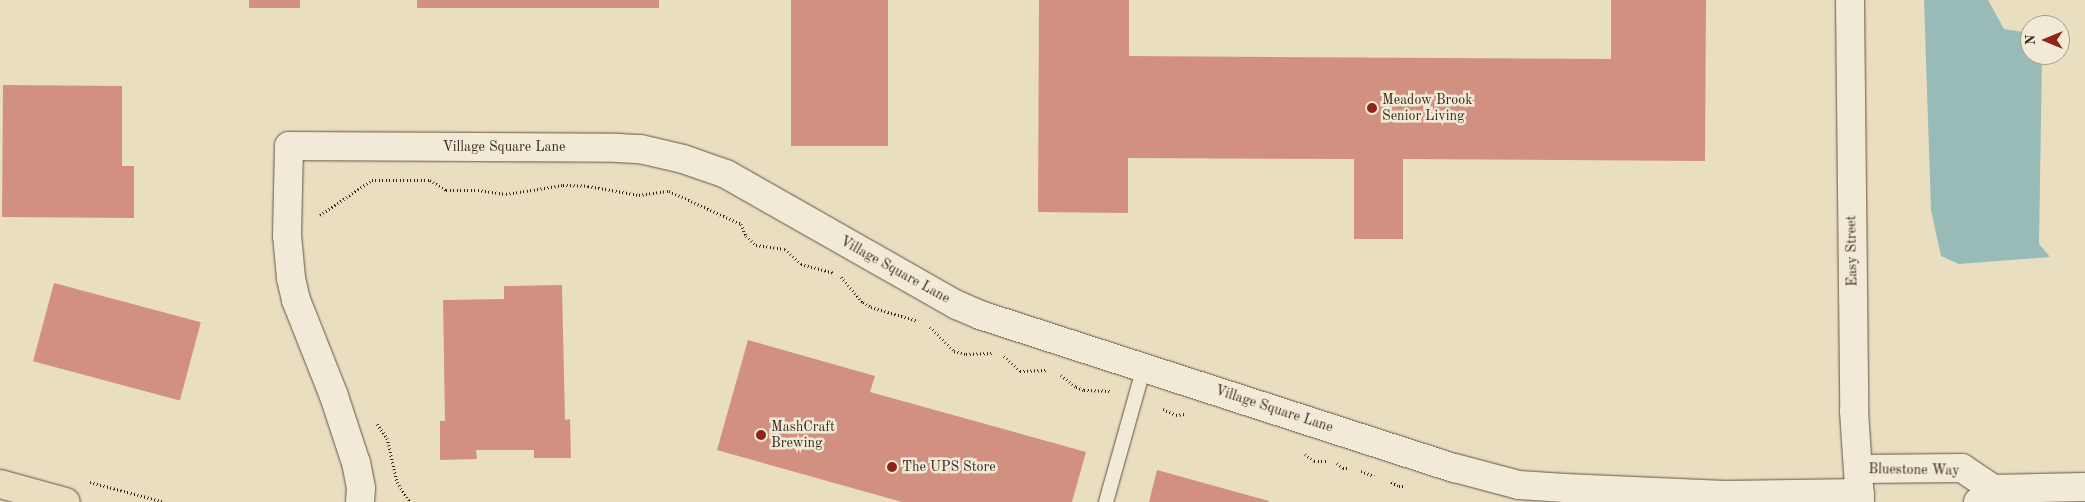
<!DOCTYPE html>
<style>
body{margin:0}
#map{position:relative;width:2085px;height:502px;overflow:hidden;background:#e9dec0;font-family:"Old Standard TT",serif}
div>[style]{position:absolute}
.water>*{inset:0;background:#99bbb8}
.building>*{inset:0;background:#d29180;transform-origin:0 0}
.path>*{height:3px;margin-top:-1.5px;transform-origin:0;background:repeating-linear-gradient(90deg,#36251d 0 1px,transparent 0 3.5px)}
.roads{filter:drop-shadow(0 0 1px #635346) drop-shadow(0 0 1px #635346)}
.service>*{height:14px;margin:-7px;padding:0 7px;transform-origin:7px;border-radius:7px;background:#f1ead6}
.minor>*{height:28px;margin:-14px;padding:0 14px;transform-origin:14px;border-radius:14px;background:#f1ead6}
.primary>*{height:28px;margin:-14px;padding:0 14px;transform-origin:14px;border-radius:14px;background:#e9dec0}
.dots>*{width:14px;height:14px;translate:-50% -50%;box-sizing:border-box;border:2px solid #f1ead6;border-radius:50%}
span{translate:-50% -50%;white-space:nowrap;text-align:center;line-height:1.15;-webkit-text-stroke:5px #f1ead6;paint-order:stroke}
.poi-label{font-size:14px;color:#36251d}
.left{translate:0 -50%;text-align:left}
.street-label{font-size:14px;color:#36251d}
.north{position:absolute;left:2020px;top:15px;width:50px;height:50px;box-sizing:border-box;background:#f1ead6;border:1px solid #a69b8c;border-radius:50%;rotate:270deg;font-size:14px;font-weight:700;line-height:20px;text-align:center;color:#36251d}
.north::after{content:'';display:block;margin:auto;width:18px;height:22px;background:#8f2418;clip-path:polygon(50% 0,100% 100%,50% 72%,0 100%)}
</style>
<div id="map">
<div class="water">
<i style="clip-path:polygon(1924px 0,1988px 0,2004px 29px,2030px 33px,2030px 55px,2042px 55px,2039px 244px,2050px 257px,1959px 264px,1941px 256px,1931px 210px)"></i>
</div>
<div class="building">
<i style="left:249px;top:0;width:51px;height:8px"></i>
<i style="left:417px;top:0;width:242px;height:8px"></i>
<i style="left:791px;top:0;width:97px;height:146px"></i>
<i style="clip-path:polygon(1039px 0,1129px 0,1129px 56px,1611px 59px,1611px 0,1706px 0,1705px 161px,1403px 159px,1403px 239px,1354px 239px,1354px 159px,1128px 158px,1128px 213px,1038px 212px)"></i>
<i style="clip-path:polygon(3px 85px,122px 86px,122px 166px,134px 166px,134px 218px,2px 217px)"></i>
<i style="left:54px;top:283px;width:152px;height:81px;rotate:15deg"></i>
<i style="clip-path:polygon(562px 285px,565px 420px,570px 419px,571px 458px,534px 458px,534px 450px,476px 450px,477px 459px,440px 460px,440px 421px,445px 421px,443px 300px,504px 299px,504px 286px)"></i>
<i style="clip-path:polygon(748px 340px,875px 376px,870px 392px,1086px 452px,1072px 502px,902px 502px,717px 450px)"></i>
<i style="clip-path:polygon(1157px 470px,1269px 501px,1268px 502px,1149px 502px)"></i>
</div>
<div class="path">
<i style="left:320px;top:215px;width:63px;rotate:-33.9deg"></i>
<i style="left:372px;top:180px;width:58px"></i>
<i style="left:430px;top:180px;width:19px;rotate:32deg"></i>
<i style="left:446px;top:190px;width:32px"></i>
<i style="left:478px;top:190px;width:28px;rotate:8deg"></i>
<i style="left:506px;top:194px;width:58px;rotate:-9deg"></i>
<i style="left:563px;top:185px;width:25px;rotate:2deg"></i>
<i style="left:588px;top:186px;width:52px;rotate:10deg"></i>
<i style="left:639px;top:195px;width:30px;rotate:-8deg"></i>
<i style="left:669px;top:191px;width:79px;rotate:24.6deg"></i>
<i style="left:741px;top:224px;width:13px;rotate:67deg"></i>
<i style="left:746px;top:236px;width:13px;rotate:42deg"></i>
<i style="left:756px;top:245px;width:29px;rotate:8deg"></i>
<i style="left:785px;top:249px;width:22px;rotate:43deg"></i>
<i style="left:801px;top:264px;width:34px;rotate:15deg"></i>
<i style="left:841px;top:277px;width:33px;rotate:49deg"></i>
<i style="left:863px;top:302px;width:9px;rotate:32deg"></i>
<i style="left:871px;top:307px;width:49px;rotate:16.6deg"></i>
<i style="left:930px;top:327px;width:34px;rotate:45deg"></i>
<i style="left:954px;top:351px;width:12px;rotate:14deg"></i>
<i style="left:966px;top:354px;width:27px;rotate:-2deg"></i>
<i style="left:1004px;top:356px;width:22px;rotate:43deg"></i>
<i style="left:1020px;top:371px;width:26px;rotate:-2deg"></i>
<i style="left:1061px;top:375px;width:19px;rotate:39deg"></i>
<i style="left:1076px;top:387px;width:9px;rotate:21deg"></i>
<i style="left:1084px;top:390px;width:26px;rotate:2deg"></i>
<i style="left:1163px;top:409px;width:14px;rotate:25deg"></i>
<i style="left:1176px;top:415px;width:9px;rotate:-6deg"></i>
<i style="left:377px;top:424px;width:17px;rotate:54deg"></i>
<i style="left:387px;top:438px;width:45px;rotate:77.2deg"></i>
<i style="left:397px;top:482px;width:24px;rotate:57deg"></i>
<i style="left:1305px;top:454px;width:11px;rotate:38deg"></i>
<i style="left:1314px;top:461px;width:13px"></i>
<i style="left:1337px;top:463px;width:8px;rotate:40deg"></i>
<i style="left:1343px;top:468px;width:6px"></i>
<i style="left:1361px;top:471px;width:14px;rotate:21deg"></i>
<i style="left:90px;top:482px;width:77px;rotate:15.1deg"></i>
<i style="left:1391px;top:482px;width:9px;rotate:27deg"></i>
<i style="left:1399px;top:486px;width:7px"></i>
</div>
<div class="roads">
<div class="service">
<i style="left:1106px;top:502px;width:140px;rotate:-74.3deg"></i>
</div>
<div class="minor">
<i style="left:1850px;top:0;width:411px;rotate:89.4deg"></i>
<i style="left:1854px;top:411px;width:91px;rotate:86.2deg"></i>
<i style="left:1859px;top:469px;width:103px;rotate:-0.6deg"></i>
<i style="left:1962px;top:468px;width:37px;rotate:34deg"></i>
<i style="left:1993px;top:489px;width:20px;rotate:139deg"></i>
<i style="left:1993px;top:489px;width:92px;rotate:-1.2deg"></i>
<i style="left:360px;top:502px;width:14px;rotate:-86deg"></i>
<i style="left:361px;top:488px;width:25px;rotate:-101deg"></i>
<i style="left:356px;top:463px;width:71px;rotate:-108.2deg"></i>
<i style="left:334px;top:396px;width:103px;rotate:-111.6deg"></i>
<i style="left:296px;top:300px;width:23px;rotate:-103deg"></i>
<i style="left:291px;top:278px;width:43px;rotate:-95.3deg"></i>
<i style="left:287px;top:235px;width:89px;rotate:-88.7deg"></i>
<i style="left:289px;top:146px;width:329px;rotate:0.3deg"></i>
<i style="left:618px;top:148px;width:22px;rotate:3deg"></i>
<i style="left:640px;top:149px;width:44px;rotate:13.1deg"></i>
<i style="left:683px;top:159px;width:46px;rotate:19.2deg"></i>
<i style="left:726px;top:174px;width:266px;rotate:29.6deg"></i>
<i style="left:957px;top:305px;width:25px;rotate:23deg"></i>
<i style="left:980px;top:315px;width:499px;rotate:17.9deg"></i>
<i style="left:1455px;top:468px;width:66px;rotate:14.9deg"></i>
<i style="left:1519px;top:485px;width:46px;rotate:3.7deg"></i>
<i style="left:1565px;top:488px;width:160px;rotate:2.5deg"></i>
<i style="left:1725px;top:495px;width:135px;rotate:-0.8deg"></i>
</div>
<div class="primary">
<i style="left:0;top:484px;width:68px;rotate:15.3deg"></i>
</div>
</div>
<div class="dots">
<i style="left:1372px;top:108px;background:#8f2418"></i>
<i style="left:761px;top:435px;background:#8f2418"></i>
<i style="left:892px;top:467px;background:#8f2418"></i>
</div>
<div class="poi-label">
<span class="left" style="left:1382px;top:108px">Meadow Brook<br>Senior Living</span>
<span class="left" style="left:771px;top:435px">MashCraft<br>Brewing</span>
<span class="left" style="left:902px;top:467px">The UPS Store</span>
</div>
<div class="street-label">
<span style="left:504px;top:147px">Village Square Lane</span>
<span style="left:1852px;top:251px;rotate:-91deg">Easy Street</span>
<span style="left:895px;top:270px;rotate:29deg">Village Square Lane</span>
<span style="left:1274px;top:409px;rotate:18deg">Village Square Lane</span>
<span style="left:1914px;top:470px;rotate:1deg">Bluestone Way</span>
</div>
<div class="north">N</div>
</div>
